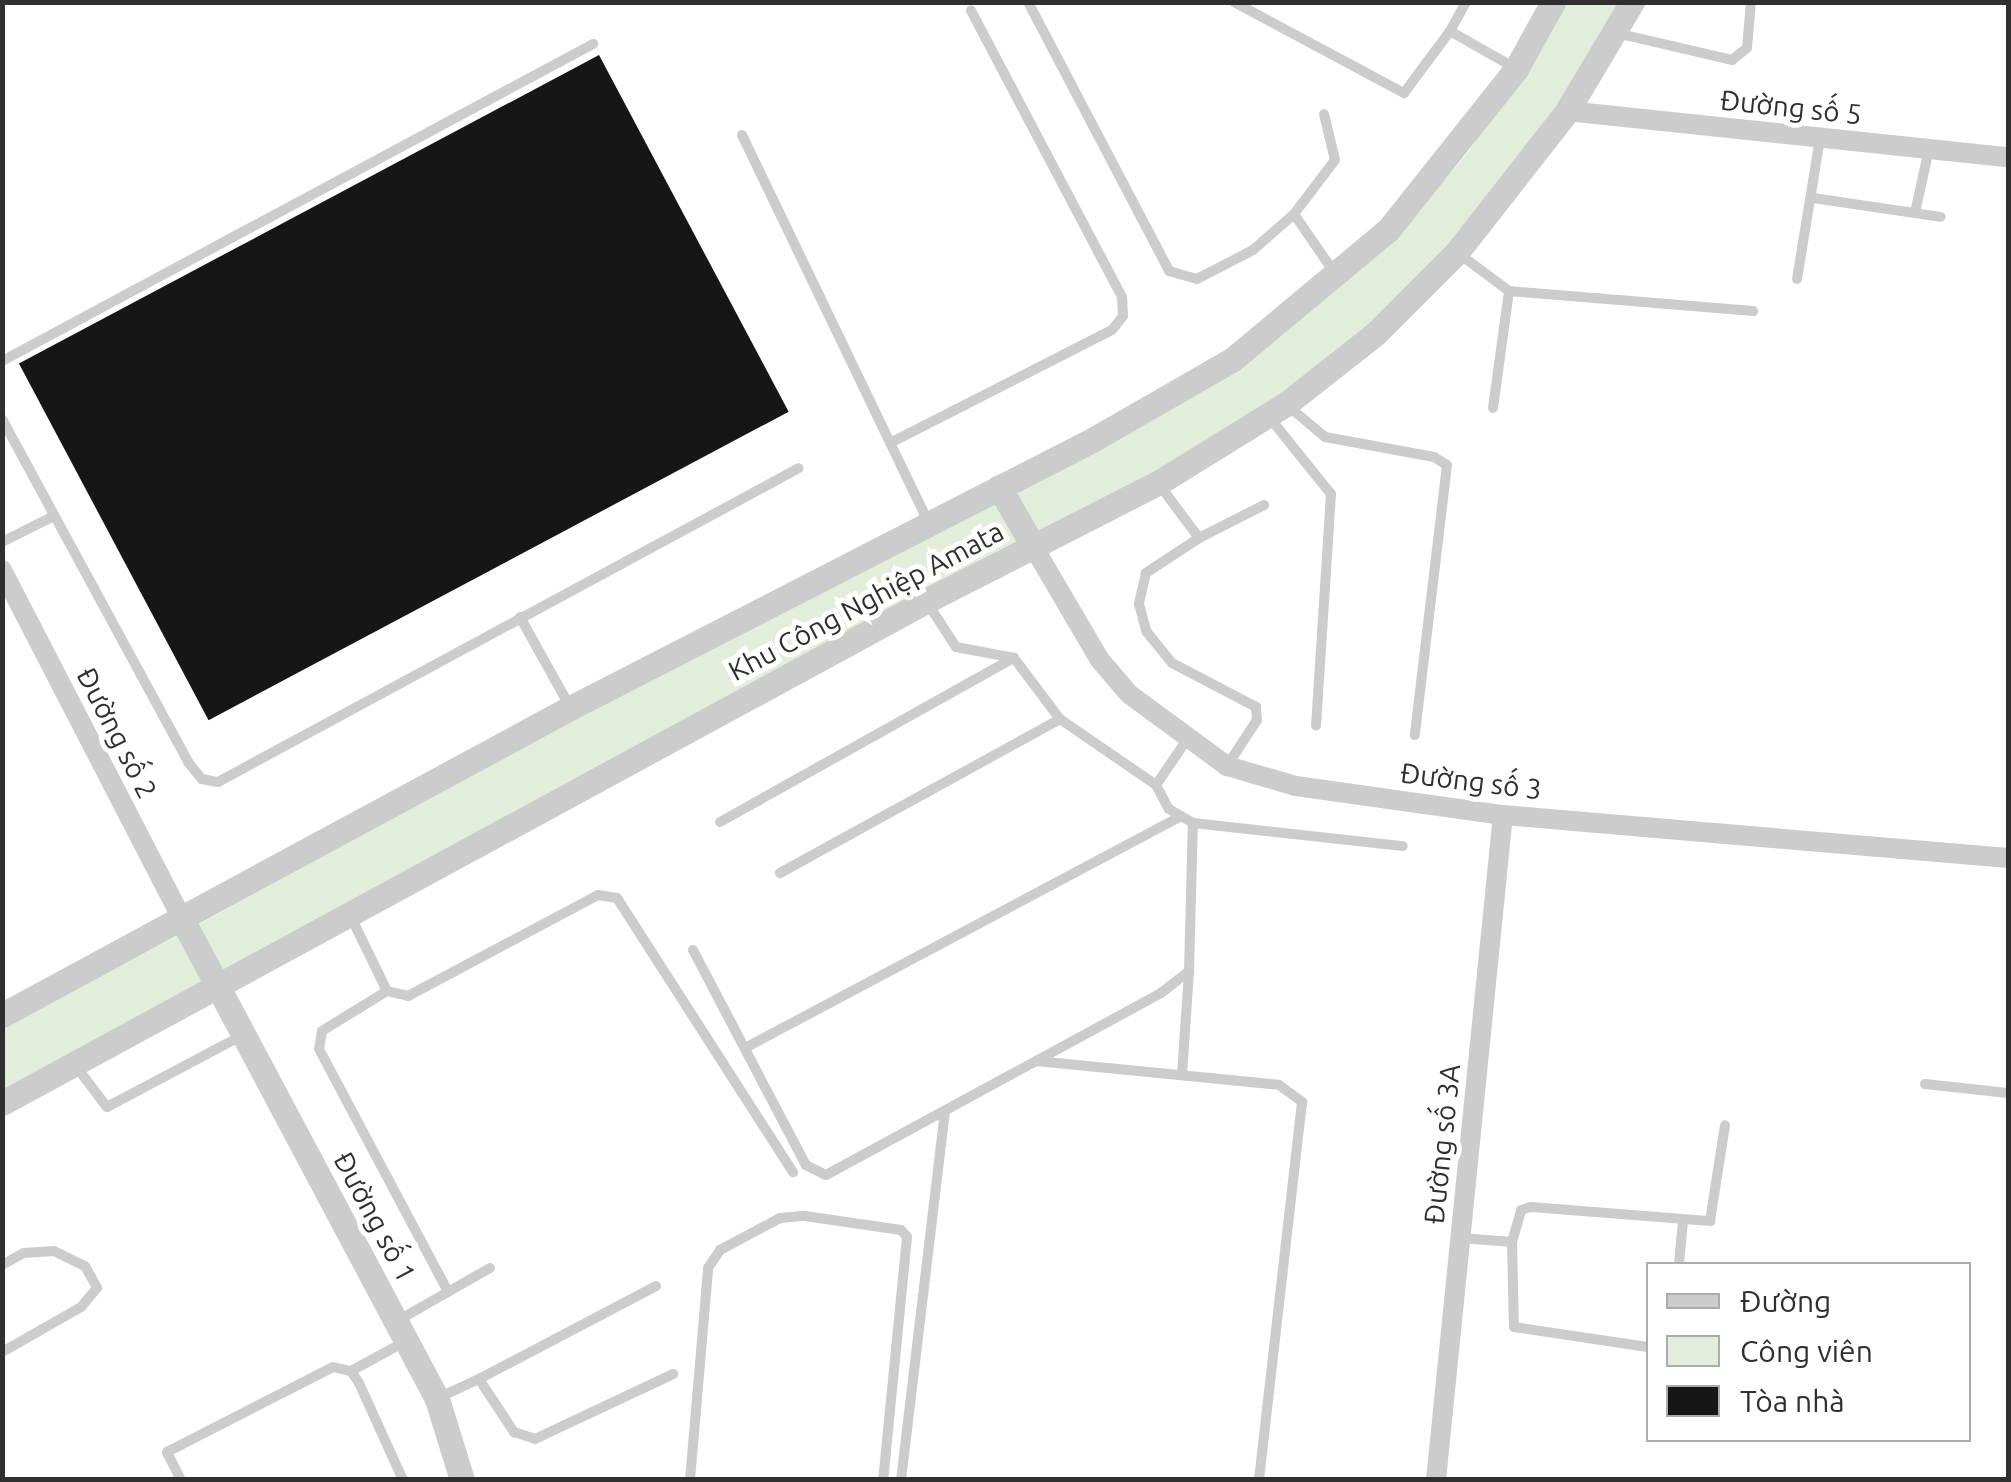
<!DOCTYPE html>
<meta charset="utf-8">
<style>
body{margin:0}
#map{position:relative;width:2011px;height:1482px;overflow:hidden;background:#fff;font-family:Ubuntu,sans-serif}
div>[style]{position:absolute}
.green>*{inset:0;background:#e3eddb}
.building>*{inset:0;background:#161616;transform-origin:0 0}
.service>*{height:10px;margin:-5px;padding:0 5px;transform-origin:5px;border-radius:5px;background:#ccc}
.minor>*{height:20px;margin:-10px;padding:0 10px;transform-origin:10px;border-radius:10px;background:#ccc}
.tertiary>*{height:25px;margin:-12.5px;padding:0 12.5px;transform-origin:12.5px;border-radius:12.5px;background:#ccc}
span{translate:-50% -50%;white-space:nowrap;text-align:center;line-height:1.15;-webkit-text-stroke:10px #fff;paint-order:stroke}
.street-label{font-size:28px;color:#2f2f2f}
.frame{position:absolute;inset:0;border:5px solid #2f2f2f;pointer-events:none}
.legend{position:absolute;left:1646px;top:1262px;width:325px;height:180px;box-sizing:border-box;background:#fff;border:2px solid #acacac;margin:0;padding:12px 18px;list-style:none;font-size:30px;color:#2f2f2f}
.legend li{display:flex;align-items:center;gap:20px;height:50px}
.legend b{width:50px;border:2px solid #acacac}
</style>
<div id="map">
<div class="green">
<i style="clip-path:polygon(1566px 3px,1620px 3px,1559px 105px,1450px 245px,1368px 326px,1279px 396px,1152px 473px,1033px 534px,1010px 494px,1241px 367px,1395px 239px,1469px 151px)"></i>
<i style="clip-path:polygon(999px 499px,1022px 540px,223px 975px,194px 927px,576px 717px)"></i>
<i style="clip-path:polygon(183px 933px,212px 981px,3px 1091px,3px 1028px)"></i>
</div>
<div class="building">
<i style="left:599px;top:55px;width:404px;height:657px;rotate:62deg"></i>
</div>
<div class="service">
<i style="left:1028px;top:2px;width:304px;rotate:62.3deg"></i>
<i style="left:1169px;top:271px;width:29px;rotate:16deg"></i>
<i style="left:1197px;top:279px;width:63px;rotate:-27.4deg"></i>
<i style="left:1253px;top:250px;width:55px;rotate:-41.3deg"></i>
<i style="left:1234px;top:2px;width:193px;rotate:28.2deg"></i>
<i style="left:1404px;top:93px;width:77px;rotate:-53.4deg"></i>
<i style="left:1450px;top:31px;width:75px;rotate:29.6deg"></i>
<i style="left:1450px;top:31px;width:33px;rotate:-61deg"></i>
<i style="left:1616px;top:33px;width:119px;rotate:13.1deg"></i>
<i style="left:1732px;top:60px;width:19px;rotate:-39deg"></i>
<i style="left:1747px;top:48px;width:46px;rotate:-85deg"></i>
<i style="left:1324px;top:114px;width:47px;rotate:76.6deg"></i>
<i style="left:1335px;top:160px;width:68px;rotate:127.2deg"></i>
<i style="left:1294px;top:214px;width:74px;rotate:55.5deg"></i>
<i style="left:742px;top:135px;width:428px;rotate:64.3deg"></i>
<i style="left:1813px;top:198px;width:129px;rotate:8.4deg"></i>
<i style="left:1916px;top:208px;width:60px;rotate:-77.6deg"></i>
<i style="left:1458px;top:253px;width:64px;rotate:36.7deg"></i>
<i style="left:1509px;top:291px;width:245px;rotate:4.7deg"></i>
<i style="left:1797px;top:279px;width:143px;rotate:-80.7deg"></i>
<i style="left:2px;top:361px;width:671px;rotate:-28.21deg"></i>
<i style="left:1287px;top:405px;width:50px;rotate:40.1deg"></i>
<i style="left:1325px;top:437px;width:111px;rotate:10.4deg"></i>
<i style="left:1434px;top:457px;width:15px;rotate:32deg"></i>
<i style="left:1447px;top:465px;width:272px;rotate:96.8deg"></i>
<i style="left:1493px;top:408px;width:118px;rotate:-82.2deg"></i>
<i style="left:1269px;top:417px;width:99px;rotate:51.2deg"></i>
<i style="left:1331px;top:494px;width:232px;rotate:93.7deg"></i>
<i style="left:2px;top:419px;width:390px;rotate:61.5deg"></i>
<i style="left:188px;top:762px;width:22px;rotate:51deg"></i>
<i style="left:202px;top:779px;width:16px;rotate:11deg"></i>
<i style="left:218px;top:782px;width:660px;rotate:-28.39deg"></i>
<i style="left:890px;top:443px;width:249px;rotate:-27deg"></i>
<i style="left:1112px;top:330px;width:18px;rotate:-52deg"></i>
<i style="left:1123px;top:316px;width:19px;rotate:-93deg"></i>
<i style="left:1122px;top:297px;width:324px;rotate:-117.8deg"></i>
<i style="left:1158px;top:483px;width:69px;rotate:53.3deg"></i>
<i style="left:1199px;top:538px;width:73px;rotate:-26.9deg"></i>
<i style="left:1199px;top:538px;width:64px;rotate:146.6deg"></i>
<i style="left:1146px;top:573px;width:32px;rotate:103deg"></i>
<i style="left:1139px;top:604px;width:28px;rotate:75deg"></i>
<i style="left:1146px;top:631px;width:41px;rotate:50.9deg"></i>
<i style="left:1172px;top:663px;width:95px;rotate:27.6deg"></i>
<i style="left:1256px;top:707px;width:13px;rotate:86deg"></i>
<i style="left:1257px;top:720px;width:55px;rotate:123.1deg"></i>
<i style="left:2px;top:542px;width:58px;rotate:-26.6deg"></i>
<i style="left:926px;top:601px;width:55px;rotate:56.9deg"></i>
<i style="left:956px;top:647px;width:59px;rotate:10.7deg"></i>
<i style="left:1014px;top:658px;width:76px;rotate:53deg"></i>
<i style="left:1060px;top:719px;width:116px;rotate:34.5deg"></i>
<i style="left:520px;top:617px;width:103px;rotate:60.9deg"></i>
<i style="left:1186px;top:741px;width:53px;rotate:124.3deg"></i>
<i style="left:1156px;top:785px;width:27px;rotate:62deg"></i>
<i style="left:1169px;top:809px;width:28px;rotate:30deg"></i>
<i style="left:1193px;top:823px;width:211px;rotate:6.3deg"></i>
<i style="left:720px;top:822px;width:337px;rotate:-29.2deg"></i>
<i style="left:780px;top:873px;width:320px;rotate:-28.8deg"></i>
<i style="left:351px;top:917px;width:82px;rotate:64.1deg"></i>
<i style="left:387px;top:991px;width:22px;rotate:13deg"></i>
<i style="left:408px;top:996px;width:215px;rotate:-28deg"></i>
<i style="left:598px;top:895px;width:19px;rotate:9deg"></i>
<i style="left:617px;top:898px;width:326px;rotate:57.3deg"></i>
<i style="left:693px;top:950px;width:243px;rotate:62.3deg"></i>
<i style="left:806px;top:1165px;width:22px;rotate:27deg"></i>
<i style="left:826px;top:1175px;width:381px;rotate:-28.5deg"></i>
<i style="left:1161px;top:993px;width:36px;rotate:-38deg"></i>
<i style="left:1189px;top:971px;width:148px;rotate:-88.5deg"></i>
<i style="left:387px;top:991px;width:76px;rotate:148.4deg"></i>
<i style="left:322px;top:1031px;width:18px;rotate:99deg"></i>
<i style="left:319px;top:1049px;width:275px;rotate:62deg"></i>
<i style="left:745px;top:1048px;width:494px;rotate:-28deg"></i>
<i style="left:1036px;top:1061px;width:244px;rotate:5.6deg"></i>
<i style="left:1279px;top:1085px;width:29px;rotate:36deg"></i>
<i style="left:1302px;top:1102px;width:380px;rotate:96.5deg"></i>
<i style="left:75px;top:1065px;width:53px;rotate:52.7deg"></i>
<i style="left:107px;top:1107px;width:154px;rotate:-27.9deg"></i>
<i style="left:1182px;top:1075px;width:104px;rotate:-86.1deg"></i>
<i style="left:1925px;top:1084px;width:83px;rotate:6.2deg"></i>
<i style="left:1461px;top:1238px;width:51px;rotate:4.5deg"></i>
<i style="left:1512px;top:1242px;width:33px;rotate:-74deg"></i>
<i style="left:1521px;top:1210px;width:10px;rotate:-17deg"></i>
<i style="left:1531px;top:1207px;width:180px;rotate:4.5deg"></i>
<i style="left:1710px;top:1221px;width:97px;rotate:-81.1deg"></i>
<i style="left:1512px;top:1242px;width:85px;rotate:88.7deg"></i>
<i style="left:1514px;top:1327px;width:135px;rotate:8.5deg"></i>
<i style="left:1679px;top:1264px;width:43px;rotate:-84.7deg"></i>
<i style="left:2px;top:1265px;width:25px;rotate:-29deg"></i>
<i style="left:24px;top:1253px;width:30px;rotate:-4deg"></i>
<i style="left:54px;top:1251px;width:34px;rotate:26deg"></i>
<i style="left:85px;top:1266px;width:25px;rotate:61deg"></i>
<i style="left:97px;top:1288px;width:25px;rotate:130deg"></i>
<i style="left:81px;top:1307px;width:91px;rotate:150.3deg"></i>
<i style="left:397px;top:1321px;width:107px;rotate:-29.7deg"></i>
<i style="left:351px;top:1371px;width:63px;rotate:-28.6deg"></i>
<i style="left:479px;top:1379px;width:200px;rotate:-27.7deg"></i>
<i style="left:438px;top:1398px;width:45px;rotate:-24.9deg"></i>
<i style="left:479px;top:1379px;width:64px;rotate:56.6deg"></i>
<i style="left:514px;top:1432px;width:22px;rotate:18deg"></i>
<i style="left:535px;top:1439px;width:153px;rotate:-25.2deg"></i>
<i style="left:181px;top:1480px;width:31px;rotate:-117deg"></i>
<i style="left:167px;top:1452px;width:186px;rotate:-27.1deg"></i>
<i style="left:333px;top:1367px;width:18px;rotate:13deg"></i>
<i style="left:351px;top:1371px;width:14px;rotate:56deg"></i>
<i style="left:359px;top:1383px;width:107px;rotate:65.6deg"></i>
<i style="left:690px;top:1480px;width:213px;rotate:-85.1deg"></i>
<i style="left:708px;top:1268px;width:22px;rotate:-56deg"></i>
<i style="left:720px;top:1250px;width:68px;rotate:-28.1deg"></i>
<i style="left:780px;top:1218px;width:25px;rotate:-5deg"></i>
<i style="left:805px;top:1216px;width:97px;rotate:8.3deg"></i>
<i style="left:901px;top:1230px;width:9px;rotate:49deg"></i>
<i style="left:907px;top:1237px;width:244px;rotate:95.6deg"></i>
<i style="left:901px;top:1480px;width:372px;rotate:-83.2deg"></i>
</div>
<div class="minor">
<i style="left:1567px;top:111px;width:443px;rotate:6deg"></i>
<i style="left:1033px;top:546px;width:132px;rotate:59.6deg"></i>
<i style="left:1100px;top:660px;width:45px;rotate:49.5deg"></i>
<i style="left:1129px;top:694px;width:122px;rotate:36.3deg"></i>
<i style="left:1227px;top:766px;width:72px;rotate:16.2deg"></i>
<i style="left:1296px;top:786px;width:209px;rotate:8deg"></i>
<i style="left:1503px;top:815px;width:507px;rotate:4.87deg"></i>
<i style="left:2px;top:570px;width:395px;rotate:62.7deg"></i>
<i style="left:1436px;top:1480px;width:668px;rotate:-84.25deg"></i>
</div>
<div class="tertiary">
<i style="left:999px;top:487px;width:68px;rotate:60deg"></i>
<i style="left:183px;top:921px;width:541px;rotate:62.01deg"></i>
<i style="left:437px;top:1399px;width:85px;rotate:72.8deg"></i>
<i style="left:2px;top:1015px;width:646px;rotate:-28.39deg"></i>
<i style="left:570px;top:708px;width:589px;rotate:-27.17deg"></i>
<i style="left:1094px;top:439px;width:160px;rotate:-29.9deg"></i>
<i style="left:1233px;top:359px;width:202px;rotate:-39.8deg"></i>
<i style="left:1388px;top:230px;width:206px;rotate:-51.5deg"></i>
<i style="left:1516px;top:69px;width:77px;rotate:-61.1deg"></i>
<i style="left:2px;top:1103px;width:1052px;rotate:-28.51deg"></i>
<i style="left:926px;top:601px;width:260px;rotate:-27deg"></i>
<i style="left:1158px;top:483px;width:150px;rotate:-31.7deg"></i>
<i style="left:1286px;top:404px;width:113px;rotate:-38.2deg"></i>
<i style="left:1375px;top:334px;width:116px;rotate:-45deg"></i>
<i style="left:1457px;top:252px;width:179px;rotate:-52deg"></i>
<i style="left:1567px;top:111px;width:127px;rotate:-59.2deg"></i>
</div>
<div class="street-label">
<span style="left:1791px;top:107px;rotate:6deg">Đường số 5</span>
<span style="left:866px;top:601px;rotate:-28deg">Khu Công Nghiệp Amata</span>
<span style="left:117px;top:733px;rotate:63deg">Đường số 2</span>
<span style="left:1471px;top:781px;rotate:7deg">Đường số 3</span>
<span style="left:1442px;top:1144px;rotate:-84deg">Đường số 3A</span>
<span style="left:375px;top:1217px;rotate:62deg">Đường số 1</span>
</div>
<div class="frame"></div>
<ul class="legend">
<li><b style="height:12px;background:#ccc"></b>Đường</li>
<li><b style="height:28px;background:#e3eddb"></b>Công viên</li>
<li><b style="height:28px;background:#161616"></b>Tòa nhà</li>
</ul>
</div>
